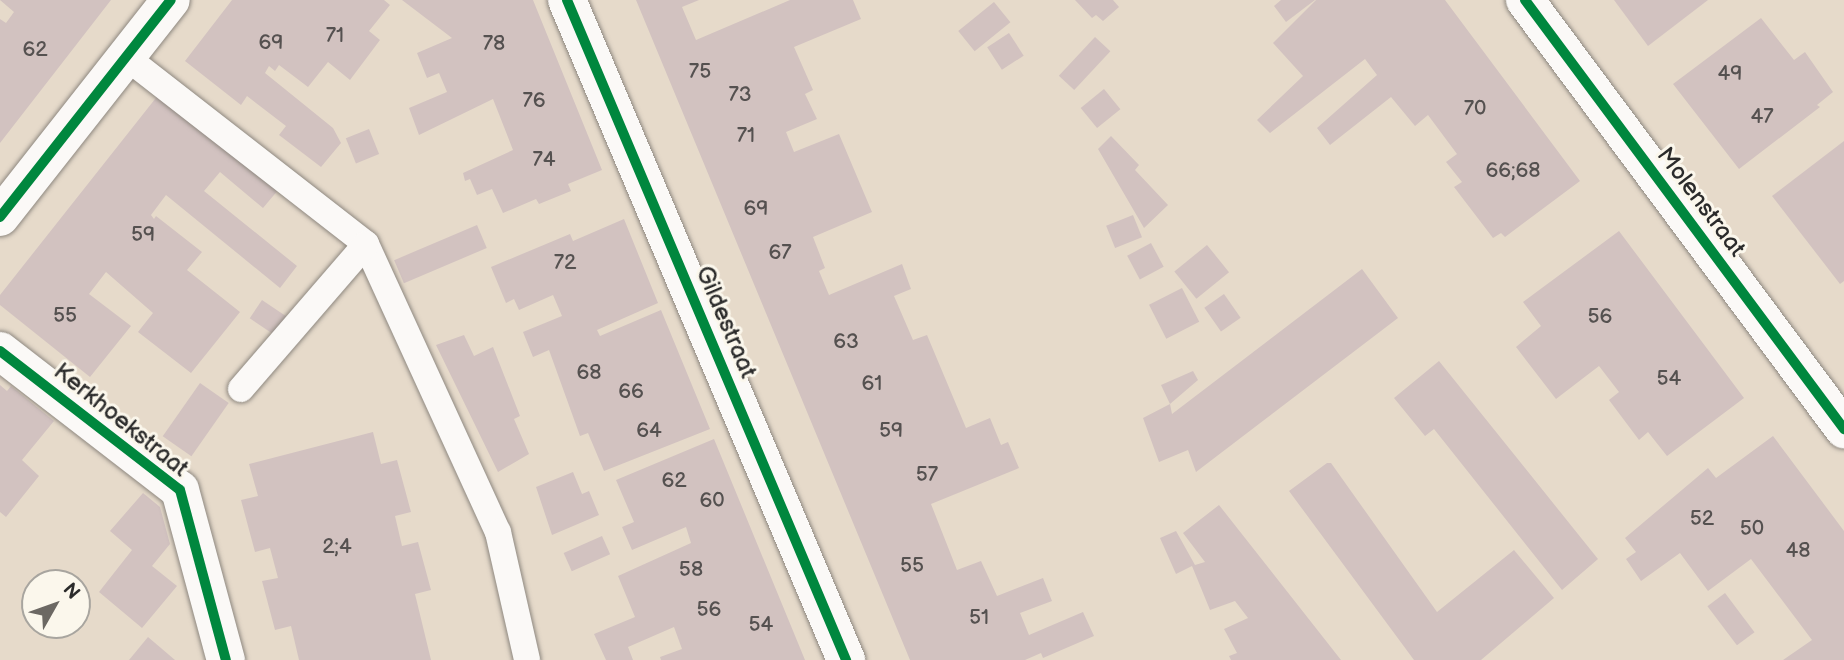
<!DOCTYPE html>
<style>
body{margin:0}
#map{position:relative;width:1844px;height:660px;overflow:hidden;background:#e6daca;font-family:"Balsamiq Sans",sans-serif}
div>[style]{position:absolute}
.building>*{inset:0;background:#d2c2c0;transform-origin:0 0}
.roads{filter:drop-shadow(0 0 2px #8e8880) drop-shadow(0 0 2px #8e8880)}
.lane>*{height:26px;margin:-13px;padding:0 13px;transform-origin:13px;border-radius:13px;background:#fbf9f7}
.street>*{height:38px;margin:-19px;padding:0 19px;transform-origin:19px;border-radius:19px;background:#fbf9f7}
.secondary>*{height:38px;margin:-19px;padding:0 19px;transform-origin:19px;border-radius:19px;background:#fbf9f7}
.cycleway>*{height:10px;margin:-5px;padding:0 5px;transform-origin:5px;border-radius:5px;background:#00873e}
span{translate:-50% -50%;white-space:nowrap;text-align:center;line-height:1.15;-webkit-text-stroke:6px #fbf7ec;paint-order:stroke}
.number-label{font-size:21px;color:#555150}
.number-label span{-webkit-text-stroke-width:0}
.street-label{font-size:24px;color:#2b2b2b}
.north{position:absolute;left:21px;top:569px;width:70px;height:70px;box-sizing:border-box;background:#fbf7ec;border:2px solid #a8a59f;border-radius:50%;rotate:50deg;font-size:19px;font-weight:700;line-height:28px;text-align:center;color:#2b2b2b}
.north::after{content:'';display:block;margin:auto;width:24px;height:32px;background:#6c6863;clip-path:polygon(50% 0,100% 100%,50% 72%,0 100%)}
</style>
<div id="map">
<div class="building">
<i style="clip-path:polygon(0 0,111px 0,0 143px,0 19px,6px 23px,14px 12px)"></i>
<i style="clip-path:polygon(232px 0,384px 0,390px 5px,369px 31px,380px 40px,350px 80px,328px 62px,308px 87px,279px 65px,275px 71px,269px 66px,265px 73px,333px 128px,341px 143px,321px 167px,279px 135px,286px 126px,247px 96px,241px 105px,185px 61px)"></i>
<i style="clip-path:polygon(402px 0,533px 0,602px 170px,568px 184px,571px 191px,539px 204px,536px 199px,503px 213px,492px 189px,477px 195px,470px 179px,465px 181px,463px 173px,513px 150px,493px 99px,419px 135px,409px 108px,447px 92px,439px 73px,427px 78px,417px 53px,452px 38px)"></i>
<i style="clip-path:polygon(636px 0,699px 0,682px 7px,696px 40px,790px 0,853px 0,861px 19px,794px 47px,813px 90px,805px 94px,817px 119px,786px 132px,794px 152px,839px 134px,872px 212px,813px 237px,825px 268px,819px 271px,829px 295px,902px 264px,911px 289px,894px 296px,913px 340px,927px 335px,966px 428px,990px 418px,1001px 445px,1008px 442px,1019px 468px,931px 504px,957px 570px,981px 561px,997px 596px,1043px 578px,1052px 601px,1020px 613px,1029px 635px,1083px 612px,1094px 636px,1043px 658px,1041px 653px,1025px 660px,910px 660px)"></i>
<i style="clip-path:polygon(1075px 0,1113px 0,1119px 7px,1103px 21px,1096px 15px,1092px 18px)"></i>
<i style="clip-path:polygon(1281px 0,1315px 0,1286px 22px,1274px 6px)"></i>
<i style="clip-path:polygon(1316px 0,1445px 0,1580px 181px,1505px 237px,1501px 233px,1493px 238px,1454px 187px,1462px 182px,1446px 162px,1457px 154px,1428px 115px,1415px 126px,1391px 97px,1330px 145px,1317px 128px,1377px 75px,1365px 59px,1270px 133px,1257px 120px,1303px 76px,1273px 43px)"></i>
<i style="clip-path:polygon(1614px 0,1708px 0,1648px 46px)"></i>
<i style="left:994px;top:2px;width:26px;height:46px;rotate:51deg"></i>
<i style="clip-path:polygon(1761px 18px,1794px 60px,1805px 52px,1833px 92px,1817px 105px,1820px 107px,1739px 169px,1673px 84px)"></i>
<i style="left:1009px;top:33px;width:27px;height:26px;rotate:57deg"></i>
<i style="left:1095px;top:37px;width:21px;height:53px;rotate:43deg"></i>
<i style="left:1104px;top:89px;width:26px;height:30px;rotate:51deg"></i>
<i style="clip-path:polygon(159px 94px,279px 189px,263px 208px,220px 172px,204px 191px,297px 266px,280px 288px,166px 195px,151px 215px,154px 219px,156px 216px,202px 252px,187px 270px,240px 312px,191px 373px,138px 332px,153px 313px,106px 272px,89px 294px,131px 326px,90px 377px,0 305px,0 295px)"></i>
<i style="left:369px;top:129px;width:27px;height:25px;rotate:68deg"></i>
<i style="clip-path:polygon(1111px 136px,1139px 165px,1135px 170px,1168px 205px,1144px 228px,1098px 149px)"></i>
<i style="clip-path:polygon(1844px 141px,1844px 281px,1840px 284px,1772px 196px)"></i>
<i style="left:1133px;top:215px;width:24px;height:29px;rotate:68deg"></i>
<i style="clip-path:polygon(624px 219px,658px 303px,597px 330px,600px 336px,661px 310px,710px 429px,604px 471px,588px 433px,580px 436px,549px 350px,533px 357px,523px 332px,562px 316px,553px 295px,519px 310px,514px 299px,506px 303px,491px 267px,570px 234px,573px 241px)"></i>
<i style="left:477px;top:225px;width:25px;height:90px;rotate:67deg"></i>
<i style="clip-path:polygon(1619px 231px,1744px 398px,1667px 456px,1648px 432px,1639px 440px,1609px 400px,1619px 392px,1599px 366px,1556px 399px,1516px 347px,1541px 326px,1523px 302px)"></i>
<i style="left:1151px;top:243px;width:27px;height:27px;rotate:62deg"></i>
<i style="left:1207px;top:245px;width:35px;height:42px;rotate:51deg"></i>
<i style="clip-path:polygon(1362px 269px,1398px 318px,1196px 472px,1188px 450px,1159px 462px,1143px 418px,1170px 404px,1172px 414px)"></i>
<i style="left:1182px;top:288px;width:38px;height:37px;rotate:63deg"></i>
<i style="left:1224px;top:294px;width:29px;height:24px;rotate:55deg"></i>
<i style="left:262px;top:300px;width:30px;height:22px;rotate:34deg"></i>
<i style="clip-path:polygon(464px 335px,474px 356px,493px 347px,520px 416px,514px 419px,529px 454px,498px 472px,436px 345px)"></i>
<i style="clip-path:polygon(1439px 361px,1598px 559px,1562px 590px,1434px 429px,1425px 436px,1394px 398px)"></i>
<i style="clip-path:polygon(1193px 371px,1198px 380px,1170px 404px,1161px 385px)"></i>
<i style="left:200px;top:383px;width:35px;height:65px;rotate:35deg"></i>
<i style="clip-path:polygon(0 385px,7px 391px,11px 386px,54px 421px,22px 460px,39px 476px,6px 517px,0 512px)"></i>
<i style="clip-path:polygon(373px 432px,381px 464px,397px 460px,411px 512px,395px 516px,402px 546px,418px 542px,431px 590px,415px 594px,431px 660px,299px 660px,291px 626px,275px 630px,262px 581px,278px 578px,270px 548px,255px 552px,241px 500px,258px 496px,249px 464px)"></i>
<i style="clip-path:polygon(1773px 436px,1844px 531px,1844px 660px,1783px 660px,1812px 640px,1751px 559px,1708px 591px,1680px 553px,1641px 581px,1626px 559px,1636px 552px,1625px 538px,1708px 468px,1716px 478px)"></i>
<i style="clip-path:polygon(714px 439px,805px 660px,661px 660px,660px 657px,682px 649px,674px 627px,628px 647px,633px 660px,606px 660px,594px 634px,635px 617px,618px 576px,691px 543px,686px 527px,632px 550px,622px 527px,634px 522px,616px 480px)"></i>
<i style="clip-path:polygon(1327px 463px,1331px 463px,1437px 612px,1514px 550px,1554px 598px,1481px 660px,1414px 660px,1289px 491px)"></i>
<i style="clip-path:polygon(573px 472px,582px 494px,589px 491px,599px 515px,552px 535px,536px 487px)"></i>
<i style="clip-path:polygon(143px 493px,160px 507px,170px 544px,152px 566px,177px 586px,142px 628px,99px 592px,132px 550px,110px 531px)"></i>
<i style="clip-path:polygon(1219px 505px,1341px 660px,1231px 660px,1229px 656px,1237px 653px,1224px 629px,1248px 618px,1235px 601px,1210px 610px,1192px 566px,1176px 574px,1160px 538px,1176px 531px,1195px 565px,1205px 562px,1183px 533px)"></i>
<i style="left:602px;top:536px;width:20px;height:42px;rotate:66deg"></i>
<i style="left:1725px;top:593px;width:49px;height:22px;rotate:53deg"></i>
<i style="clip-path:polygon(148px 637px,175px 660px,129px 660px)"></i>
</div>
<div class="roads">
<div class="lane">
<i style="left:126px;top:57px;width:304px;rotate:37.9deg"></i>
<i style="left:366px;top:244px;width:317px;rotate:65.4deg"></i>
<i style="left:498px;top:532px;width:131px;rotate:77.2deg"></i>
<i style="left:241px;top:389px;width:191px;rotate:-49.2deg"></i>
</div>
<div class="street">
<i style="left:567px;top:0;width:717px;rotate:67.08deg"></i>
<i style="left:0;top:217px;width:276px;rotate:-51.8deg"></i>
<i style="left:0;top:351px;width:227px;rotate:37.7deg"></i>
<i style="left:180px;top:490px;width:176px;rotate:74.9deg"></i>
</div>
<div class="secondary">
<i style="left:1525px;top:0;width:535px;rotate:53.37deg"></i>
</div>
</div>
<div class="cycleway">
<i style="left:567px;top:0;width:717px;rotate:67.08deg"></i>
<i style="left:1525px;top:0;width:535px;rotate:53.37deg"></i>
<i style="left:0;top:217px;width:276px;rotate:-51.8deg"></i>
<i style="left:0;top:351px;width:227px;rotate:37.7deg"></i>
<i style="left:180px;top:490px;width:176px;rotate:74.9deg"></i>
</div>
<div class="number-label">
<span style="left:335px;top:36px">71</span>
<span style="left:271px;top:43px">69</span>
<span style="left:494px;top:44px">78</span>
<span style="left:35px;top:50px">62</span>
<span style="left:700px;top:72px">75</span>
<span style="left:1730px;top:74px">49</span>
<span style="left:740px;top:95px">73</span>
<span style="left:534px;top:101px">76</span>
<span style="left:1475px;top:109px">70</span>
<span style="left:1762px;top:117px">47</span>
<span style="left:746px;top:136px">71</span>
<span style="left:544px;top:160px">74</span>
<span style="left:1513px;top:171px">66;68</span>
<span style="left:756px;top:209px">69</span>
<span style="left:143px;top:235px">59</span>
<span style="left:780px;top:253px">67</span>
<span style="left:565px;top:263px">72</span>
<span style="left:65px;top:316px">55</span>
<span style="left:1600px;top:317px">56</span>
<span style="left:846px;top:342px">63</span>
<span style="left:589px;top:373px">68</span>
<span style="left:1669px;top:379px">54</span>
<span style="left:872px;top:384px">61</span>
<span style="left:631px;top:392px">66</span>
<span style="left:649px;top:431px">64</span>
<span style="left:891px;top:431px">59</span>
<span style="left:927px;top:475px">57</span>
<span style="left:674px;top:481px">62</span>
<span style="left:712px;top:501px">60</span>
<span style="left:1702px;top:519px">52</span>
<span style="left:1752px;top:529px">50</span>
<span style="left:337px;top:547px">2;4</span>
<span style="left:1798px;top:551px">48</span>
<span style="left:912px;top:566px">55</span>
<span style="left:691px;top:570px">58</span>
<span style="left:709px;top:610px">56</span>
<span style="left:979px;top:618px">51</span>
<span style="left:761px;top:625px">54</span>
</div>
<div class="street-label">
<span style="left:1701px;top:202px;rotate:53deg">Molenstraat</span>
<span style="left:726px;top:322px;rotate:67deg">Gildestraat</span>
<span style="left:121px;top:420px;rotate:39deg">Kerkhoekstraat</span>
</div>
<div class="north">N</div>
</div>
